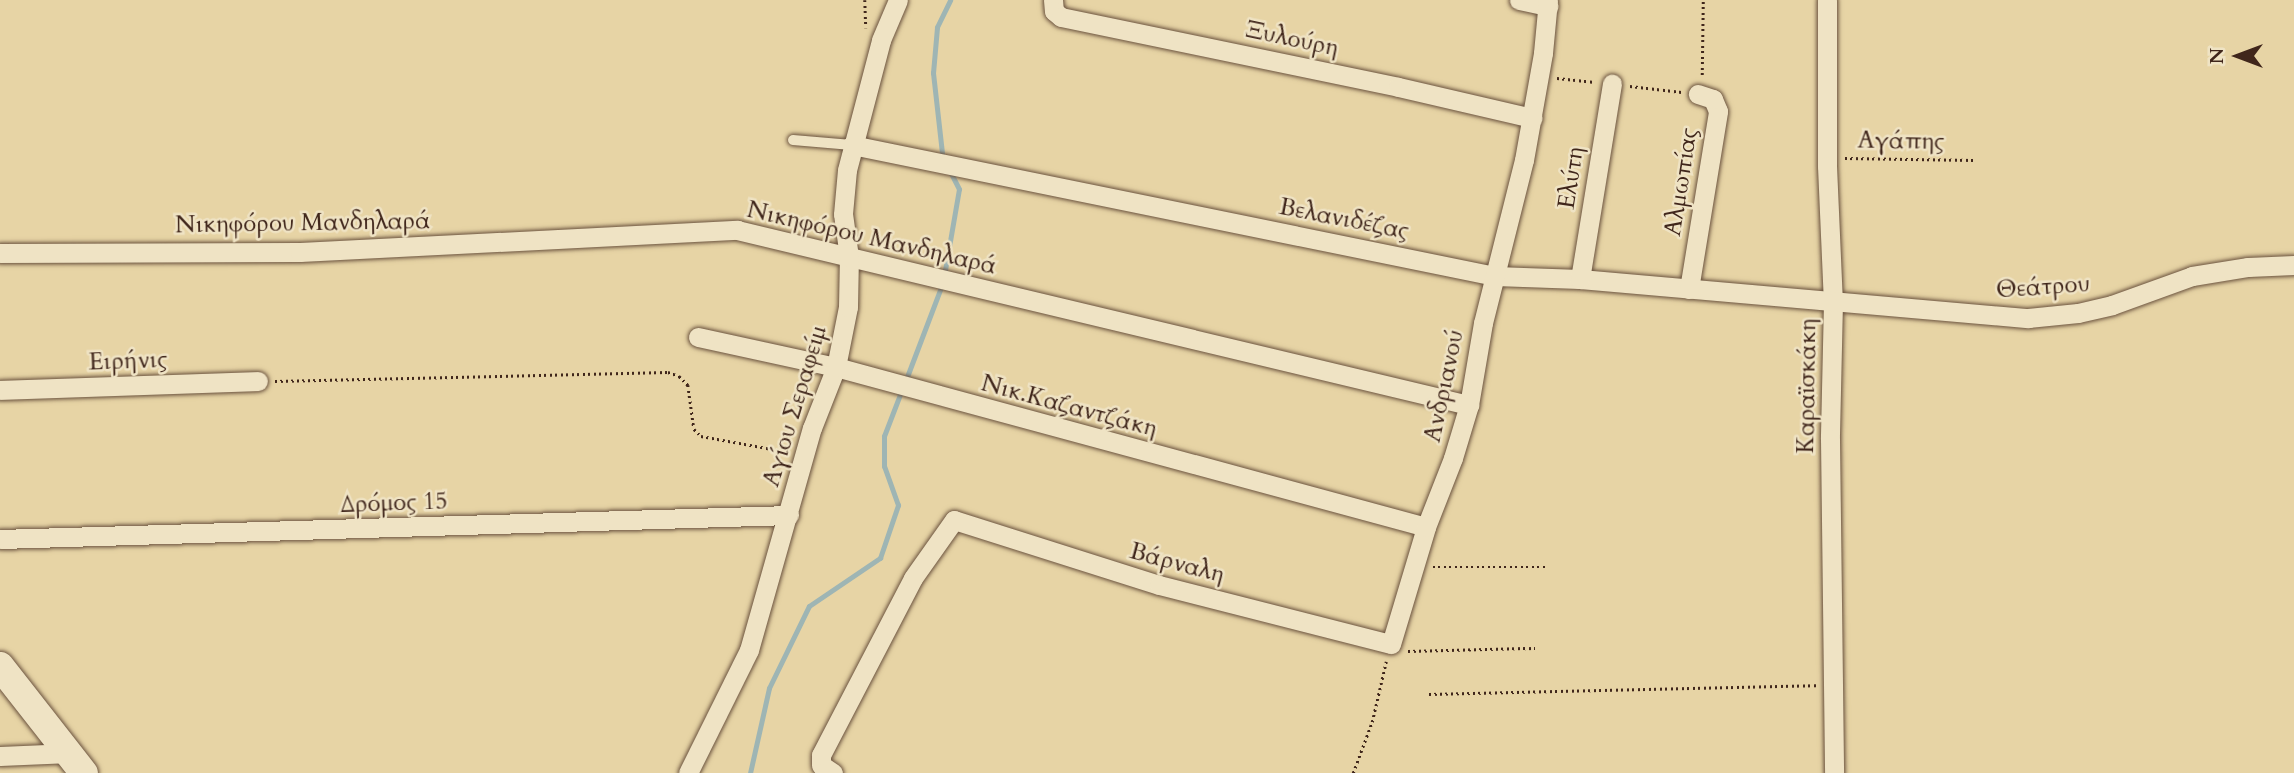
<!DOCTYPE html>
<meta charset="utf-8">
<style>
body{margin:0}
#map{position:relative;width:2294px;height:773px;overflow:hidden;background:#e7d4a5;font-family:Cardo,serif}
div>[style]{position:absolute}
.stream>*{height:5px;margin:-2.5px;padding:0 2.5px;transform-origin:2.5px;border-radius:2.5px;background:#9eb5b4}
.path>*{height:2.5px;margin-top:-1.25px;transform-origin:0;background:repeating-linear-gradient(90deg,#40261b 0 2px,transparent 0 5.5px)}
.roads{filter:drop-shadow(0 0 2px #6a523e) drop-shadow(0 0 2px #6a523e)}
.lane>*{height:10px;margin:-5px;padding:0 5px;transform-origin:5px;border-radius:5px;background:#efe3c4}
.street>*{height:19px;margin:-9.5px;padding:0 9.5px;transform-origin:9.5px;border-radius:9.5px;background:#efe3c4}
.secondary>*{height:28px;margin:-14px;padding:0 14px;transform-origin:14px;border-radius:14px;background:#efe3c4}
span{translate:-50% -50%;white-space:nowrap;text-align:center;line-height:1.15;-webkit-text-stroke:5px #efe3c4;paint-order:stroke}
.street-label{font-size:24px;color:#40261b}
.north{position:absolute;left:2203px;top:21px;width:70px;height:70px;-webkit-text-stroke:5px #efe3c4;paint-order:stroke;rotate:270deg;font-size:19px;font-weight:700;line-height:28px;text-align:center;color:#40261b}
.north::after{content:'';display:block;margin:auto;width:24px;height:32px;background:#40261b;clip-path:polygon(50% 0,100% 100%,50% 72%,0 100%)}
</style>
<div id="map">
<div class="stream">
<i style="left:942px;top:153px;width:81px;rotate:-96.4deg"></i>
<i style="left:933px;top:73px;width:46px;rotate:-85deg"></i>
<i style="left:937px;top:27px;width:30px;rotate:-64deg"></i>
<i style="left:945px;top:270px;width:82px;rotate:-80.2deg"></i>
<i style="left:959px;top:189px;width:20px;rotate:-117deg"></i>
<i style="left:905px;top:382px;width:102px;rotate:-69.2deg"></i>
<i style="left:750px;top:773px;width:87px;rotate:-77.4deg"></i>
<i style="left:769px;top:688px;width:91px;rotate:-64deg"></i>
<i style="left:809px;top:606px;width:86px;rotate:-34.1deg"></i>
<i style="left:880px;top:558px;width:56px;rotate:-71.2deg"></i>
<i style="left:898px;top:505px;width:41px;rotate:-109.7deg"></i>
<i style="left:884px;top:466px;width:30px;rotate:-90deg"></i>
<i style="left:884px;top:436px;width:50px;rotate:-69deg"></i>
</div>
<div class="path">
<i style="left:865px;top:0;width:28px;rotate:88deg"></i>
<i style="left:1702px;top:75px;width:75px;rotate:-89.2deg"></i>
<i style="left:1557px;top:78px;width:38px;rotate:6deg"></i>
<i style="left:1630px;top:86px;width:52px;rotate:6.6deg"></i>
<i style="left:1845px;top:158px;width:129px;rotate:0.9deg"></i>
<i style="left:275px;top:381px;width:393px;rotate:-1.3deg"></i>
<i style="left:668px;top:372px;width:12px;rotate:20deg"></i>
<i style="left:679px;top:376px;width:13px;rotate:45deg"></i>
<i style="left:688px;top:385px;width:44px;rotate:82.2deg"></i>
<i style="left:694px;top:429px;width:10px;rotate:45deg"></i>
<i style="left:701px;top:436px;width:88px;rotate:10.4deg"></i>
<i style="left:1433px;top:567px;width:113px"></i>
<i style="left:1408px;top:651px;width:127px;rotate:-1.4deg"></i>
<i style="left:1429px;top:694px;width:388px;rotate:-1.3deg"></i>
<i style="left:1353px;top:773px;width:54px;rotate:-69.6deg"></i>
<i style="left:1372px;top:722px;width:62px;rotate:-76.9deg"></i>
</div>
<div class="roads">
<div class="lane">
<i style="left:793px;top:140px;width:59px;rotate:4.8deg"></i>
</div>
<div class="street">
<i style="left:1053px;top:0;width:11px;rotate:85deg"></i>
<i style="left:1054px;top:11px;width:9px;rotate:41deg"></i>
<i style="left:1061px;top:17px;width:344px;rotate:11.7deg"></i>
<i style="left:1398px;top:87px;width:138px;rotate:13deg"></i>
<i style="left:1519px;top:0;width:30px;rotate:12deg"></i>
<i style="left:1827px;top:0;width:166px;rotate:90deg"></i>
<i style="left:1827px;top:166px;width:136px;rotate:87.5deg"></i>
<i style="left:1833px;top:302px;width:137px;rotate:91.3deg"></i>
<i style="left:1830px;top:439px;width:334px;rotate:89.3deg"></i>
<i style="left:852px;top:145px;width:656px;rotate:11.52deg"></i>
<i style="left:1495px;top:276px;width:85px;rotate:2deg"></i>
<i style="left:1580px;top:279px;width:450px;rotate:5deg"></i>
<i style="left:2028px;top:318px;width:50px;rotate:-5.7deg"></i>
<i style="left:2078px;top:313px;width:35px;rotate:-13deg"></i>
<i style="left:2112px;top:305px;width:85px;rotate:-19.9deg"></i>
<i style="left:2192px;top:276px;width:57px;rotate:-9.1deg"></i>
<i style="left:2248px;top:267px;width:46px;rotate:-2.5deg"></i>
<i style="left:0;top:253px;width:300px;rotate:-0.2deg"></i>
<i style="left:300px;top:252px;width:438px;rotate:-2.9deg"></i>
<i style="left:737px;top:230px;width:753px;rotate:13.45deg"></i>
<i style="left:1580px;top:279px;width:198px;rotate:-80.7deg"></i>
<i style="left:1689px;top:289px;width:180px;rotate:-80.7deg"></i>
<i style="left:1718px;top:111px;width:13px;rotate:-113deg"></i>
<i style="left:1713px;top:99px;width:16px;rotate:-162deg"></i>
<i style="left:698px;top:337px;width:141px;rotate:12.3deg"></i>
<i style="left:836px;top:367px;width:611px;rotate:15.17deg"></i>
<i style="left:0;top:390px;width:258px;rotate:-2deg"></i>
<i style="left:0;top:539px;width:789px;rotate:-1.74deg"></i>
<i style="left:0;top:756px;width:70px;rotate:-2.5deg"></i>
<i style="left:688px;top:773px;width:137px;rotate:-63.6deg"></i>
<i style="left:749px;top:650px;width:231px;rotate:-74.2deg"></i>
<i style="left:812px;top:428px;width:66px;rotate:-68.5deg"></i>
<i style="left:836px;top:367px;width:61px;rotate:-78.7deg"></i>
<i style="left:848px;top:307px;width:50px;rotate:-88.9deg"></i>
<i style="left:849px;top:257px;width:43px;rotate:-97.9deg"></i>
<i style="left:843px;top:214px;width:44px;rotate:-84.8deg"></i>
<i style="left:847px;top:170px;width:134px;rotate:-75.3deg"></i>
<i style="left:881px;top:40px;width:43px;rotate:-67deg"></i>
<i style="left:833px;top:773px;width:14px;rotate:-146deg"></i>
<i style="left:821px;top:765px;width:10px;rotate:-90deg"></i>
<i style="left:821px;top:755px;width:199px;rotate:-62.5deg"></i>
<i style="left:913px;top:578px;width:71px;rotate:-54.7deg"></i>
<i style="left:954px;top:520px;width:215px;rotate:17.6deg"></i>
<i style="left:1159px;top:585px;width:239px;rotate:14.3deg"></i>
<i style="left:1391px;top:644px;width:122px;rotate:-73.3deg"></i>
<i style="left:1426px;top:527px;width:74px;rotate:-68.6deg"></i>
<i style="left:1453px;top:458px;width:55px;rotate:-73.2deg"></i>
<i style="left:1469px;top:405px;width:83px;rotate:-80.3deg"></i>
<i style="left:1483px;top:323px;width:168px;rotate:-75.9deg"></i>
<i style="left:1524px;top:160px;width:109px;rotate:-79.9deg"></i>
<i style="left:1543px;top:53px;width:53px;rotate:-84.6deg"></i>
</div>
<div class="secondary">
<i style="left:0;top:666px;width:136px;rotate:51.9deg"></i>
</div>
</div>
<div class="street-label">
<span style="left:1292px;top:39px;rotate:12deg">Ξυλούρη</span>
<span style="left:1901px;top:141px;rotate:1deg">Αγάπης</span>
<span style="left:1571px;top:178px;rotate:-81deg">Ελύτη</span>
<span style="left:1681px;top:182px;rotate:-81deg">Αλμωπίας</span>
<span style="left:1344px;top:219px;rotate:11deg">Βελανιδέζας</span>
<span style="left:303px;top:223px;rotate:-1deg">Νικηφόρου Μανδηλαρά</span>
<span style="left:872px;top:238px;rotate:13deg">Νικηφόρου Μανδηλαρά</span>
<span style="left:2043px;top:287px;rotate:-4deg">Θεάτρου</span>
<span style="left:128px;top:361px;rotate:-2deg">Ειρήνις</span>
<span style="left:1444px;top:386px;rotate:-78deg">Ανδριανού</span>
<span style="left:1807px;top:386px;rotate:-89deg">Καραϊσκάκη</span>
<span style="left:795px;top:406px;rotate:-73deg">Αγίου Σεραφείμ</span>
<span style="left:1069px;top:406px;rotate:15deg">Νικ.Καζαντζάκη</span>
<span style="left:394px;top:503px;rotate:-2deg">Δρόμος 15</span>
<span style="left:1177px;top:563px;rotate:15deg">Βάρναλη</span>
</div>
<div class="north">N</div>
</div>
